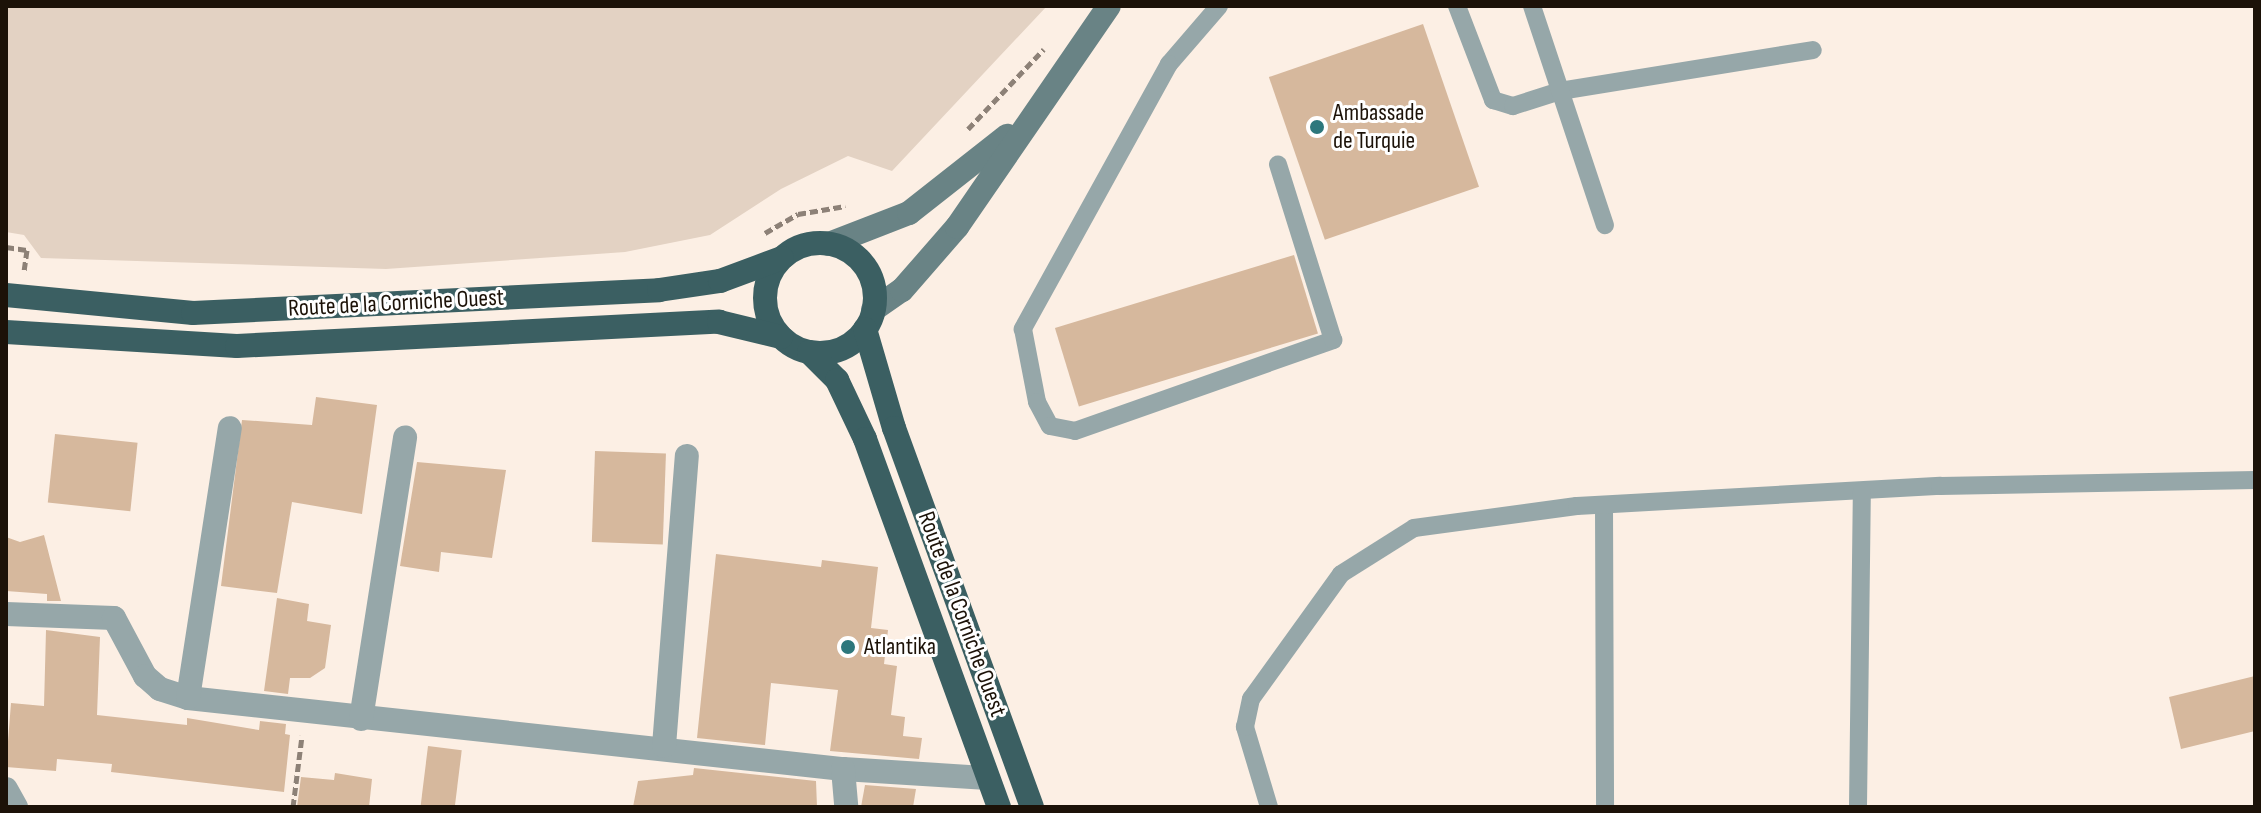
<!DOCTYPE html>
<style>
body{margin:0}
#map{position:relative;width:2261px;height:813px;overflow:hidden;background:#fcefe4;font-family:"Sofia Sans Condensed",sans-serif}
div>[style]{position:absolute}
.green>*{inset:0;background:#e3d2c3}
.building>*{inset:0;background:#d6b89d;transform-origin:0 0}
.path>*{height:5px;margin-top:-2.5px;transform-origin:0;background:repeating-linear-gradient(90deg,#8d8177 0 8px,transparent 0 12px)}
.service>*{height:18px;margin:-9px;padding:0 9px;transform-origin:9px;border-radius:9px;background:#96a7a9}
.minor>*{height:24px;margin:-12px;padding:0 12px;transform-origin:12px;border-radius:12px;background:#96a7a9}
.secondary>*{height:24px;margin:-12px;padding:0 12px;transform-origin:12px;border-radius:12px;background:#698385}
.trunk>*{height:24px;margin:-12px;padding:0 12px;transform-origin:12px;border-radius:12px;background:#3b5f62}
.trunk>.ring{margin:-12px;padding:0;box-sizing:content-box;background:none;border:24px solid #3b5f62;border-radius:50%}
.dots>*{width:22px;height:22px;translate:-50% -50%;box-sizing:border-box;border:4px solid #fff;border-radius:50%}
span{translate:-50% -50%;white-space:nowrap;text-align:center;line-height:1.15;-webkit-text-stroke:6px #fff;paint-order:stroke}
.poi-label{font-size:24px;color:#1c1208}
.left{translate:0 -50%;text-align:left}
.street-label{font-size:24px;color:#1c1208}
.frame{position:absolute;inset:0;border:8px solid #1c1208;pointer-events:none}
</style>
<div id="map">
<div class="green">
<i style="clip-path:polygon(6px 6px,1047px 6px,892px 171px,848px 156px,781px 189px,710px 235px,625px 252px,386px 269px,41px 258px,24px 235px,6px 232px)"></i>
</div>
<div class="building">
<i style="left:1423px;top:24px;width:172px;height:163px;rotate:71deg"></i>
<i style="left:1294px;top:255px;width:82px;height:250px;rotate:73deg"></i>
<i style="clip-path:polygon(316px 397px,377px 405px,362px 514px,292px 502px,277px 593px,221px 586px,242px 420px,312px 425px)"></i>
<i style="left:55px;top:434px;width:83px;height:69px;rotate:6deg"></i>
<i style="left:595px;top:451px;width:71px;height:91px;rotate:2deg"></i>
<i style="clip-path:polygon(417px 462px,506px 470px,492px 558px,441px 552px,439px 572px,400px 566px)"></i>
<i style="clip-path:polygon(44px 535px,54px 574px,61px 601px,47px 601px,47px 594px,6px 591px,6px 537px,20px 542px)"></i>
<i style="clip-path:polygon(716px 554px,821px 567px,822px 560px,878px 567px,871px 628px,888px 630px,884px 664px,897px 666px,891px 715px,905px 717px,903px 736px,922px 738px,919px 759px,830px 751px,838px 690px,771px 683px,765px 745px,697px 738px)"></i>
<i style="clip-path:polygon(277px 598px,309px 604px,307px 621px,331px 625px,325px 668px,310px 678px,290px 678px,288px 694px,264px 691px)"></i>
<i style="clip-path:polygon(46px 630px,100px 637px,97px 715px,187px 725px,187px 718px,259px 730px,260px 721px,286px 724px,285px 734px,290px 735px,284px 792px,111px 772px,112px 764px,57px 759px,56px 771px,6px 767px,11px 703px,44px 706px)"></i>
<i style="clip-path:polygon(2255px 676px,2255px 731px,2181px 749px,2169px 697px)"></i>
<i style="left:428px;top:746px;width:34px;height:61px;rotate:7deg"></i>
<i style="clip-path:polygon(694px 768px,816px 781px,817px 807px,633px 807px,638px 781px,693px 775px)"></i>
<i style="clip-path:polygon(335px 773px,372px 779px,369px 807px,297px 807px,301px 777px,334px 780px)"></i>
<i style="clip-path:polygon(865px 785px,916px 789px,913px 807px,861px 807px)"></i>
</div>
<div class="path">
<i style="left:968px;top:129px;width:110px;rotate:-46.5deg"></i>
<i style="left:765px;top:233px;width:38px;rotate:-30deg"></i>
<i style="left:798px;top:214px;width:48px;rotate:-9.7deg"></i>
<i style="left:6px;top:247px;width:21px;rotate:8deg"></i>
<i style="left:27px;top:250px;width:21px;rotate:98deg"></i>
<i style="left:293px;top:807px;width:72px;rotate:-82.8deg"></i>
</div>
<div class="service">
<i style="left:1219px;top:6px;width:77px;rotate:130.8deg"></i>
<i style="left:1169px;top:64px;width:303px;rotate:118.9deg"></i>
<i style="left:1023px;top:329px;width:74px;rotate:79.1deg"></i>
<i style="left:1037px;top:402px;width:27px;rotate:62deg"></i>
<i style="left:1050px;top:426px;width:25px;rotate:11deg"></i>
<i style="left:1075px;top:431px;width:274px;rotate:-19.4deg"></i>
<i style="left:1333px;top:340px;width:184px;rotate:-107.4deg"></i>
<i style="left:1457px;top:6px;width:101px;rotate:69deg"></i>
<i style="left:1493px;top:100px;width:21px;rotate:17deg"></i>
<i style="left:1513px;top:106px;width:49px;rotate:-17.7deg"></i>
<i style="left:1560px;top:91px;width:256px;rotate:-9.2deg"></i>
<i style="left:1532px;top:6px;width:231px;rotate:71.6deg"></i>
<i style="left:1604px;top:505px;width:302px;rotate:89.8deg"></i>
<i style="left:1269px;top:807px;width:84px;rotate:-106.7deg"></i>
<i style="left:1245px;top:727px;width:29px;rotate:-78deg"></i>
<i style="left:1251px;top:699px;width:154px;rotate:-54.2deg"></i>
<i style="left:1341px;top:574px;width:86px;rotate:-32.2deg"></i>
<i style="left:1414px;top:528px;width:164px;rotate:-7.7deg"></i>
<i style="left:1577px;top:506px;width:364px;rotate:-3.2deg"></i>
<i style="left:1940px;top:486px;width:315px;rotate:-1.1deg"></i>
<i style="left:1858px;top:807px;width:316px;rotate:-89.3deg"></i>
</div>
<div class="minor">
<i style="left:6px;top:614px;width:108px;rotate:2.1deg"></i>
<i style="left:114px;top:618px;width:66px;rotate:61.9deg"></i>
<i style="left:145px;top:676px;width:20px;rotate:41deg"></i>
<i style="left:160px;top:689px;width:29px;rotate:18deg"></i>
<i style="left:188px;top:698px;width:659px;rotate:6.19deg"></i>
<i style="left:843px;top:769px;width:145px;rotate:3.6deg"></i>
<i style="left:188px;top:698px;width:273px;rotate:-81.2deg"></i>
<i style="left:361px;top:719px;width:285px;rotate:-81.1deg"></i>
<i style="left:664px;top:746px;width:291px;rotate:-85.5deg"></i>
<i style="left:843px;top:769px;width:38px;rotate:85deg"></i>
<i style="left:6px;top:789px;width:21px;rotate:61deg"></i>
</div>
<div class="secondary">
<i style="left:829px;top:244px;width:86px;rotate:-21.2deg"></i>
<i style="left:909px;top:213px;width:125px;rotate:-38.2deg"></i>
<i style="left:873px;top:310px;width:35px;rotate:-35deg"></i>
<i style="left:902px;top:290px;width:84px;rotate:-48.9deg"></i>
<i style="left:957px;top:227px;width:268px;rotate:-55.5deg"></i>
</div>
<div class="trunk">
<i class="ring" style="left:765px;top:243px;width:86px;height:86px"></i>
<i style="left:6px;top:295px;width:188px;rotate:5.5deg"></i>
<i style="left:193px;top:313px;width:467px;rotate:-2.8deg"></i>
<i style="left:659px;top:290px;width:62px;rotate:-8.4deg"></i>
<i style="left:720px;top:281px;width:66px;rotate:-20.4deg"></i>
<i style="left:865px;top:329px;width:103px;rotate:73.7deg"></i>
<i style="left:894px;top:428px;width:403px;rotate:70deg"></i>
<i style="left:6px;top:332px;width:231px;rotate:3.5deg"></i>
<i style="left:237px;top:346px;width:483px;rotate:-2.9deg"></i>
<i style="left:719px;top:322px;width:64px;rotate:13.6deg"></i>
<i style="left:809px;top:352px;width:40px;rotate:45deg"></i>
<i style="left:837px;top:380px;width:65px;rotate:64.6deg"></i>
<i style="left:865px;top:439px;width:392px;rotate:70deg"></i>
</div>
<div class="dots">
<i style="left:1317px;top:127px;background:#2d777c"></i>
<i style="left:848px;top:647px;background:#2d777c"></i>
</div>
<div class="poi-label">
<span class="left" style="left:1333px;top:127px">Ambassade<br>de Turquie</span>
<span class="left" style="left:864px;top:647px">Atlantika</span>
</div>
<div class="street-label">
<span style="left:396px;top:303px;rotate:-3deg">Route de la Corniche Ouest</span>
<span style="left:962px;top:614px;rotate:70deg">Route de la Corniche Ouest</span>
</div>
<div class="frame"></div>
</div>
